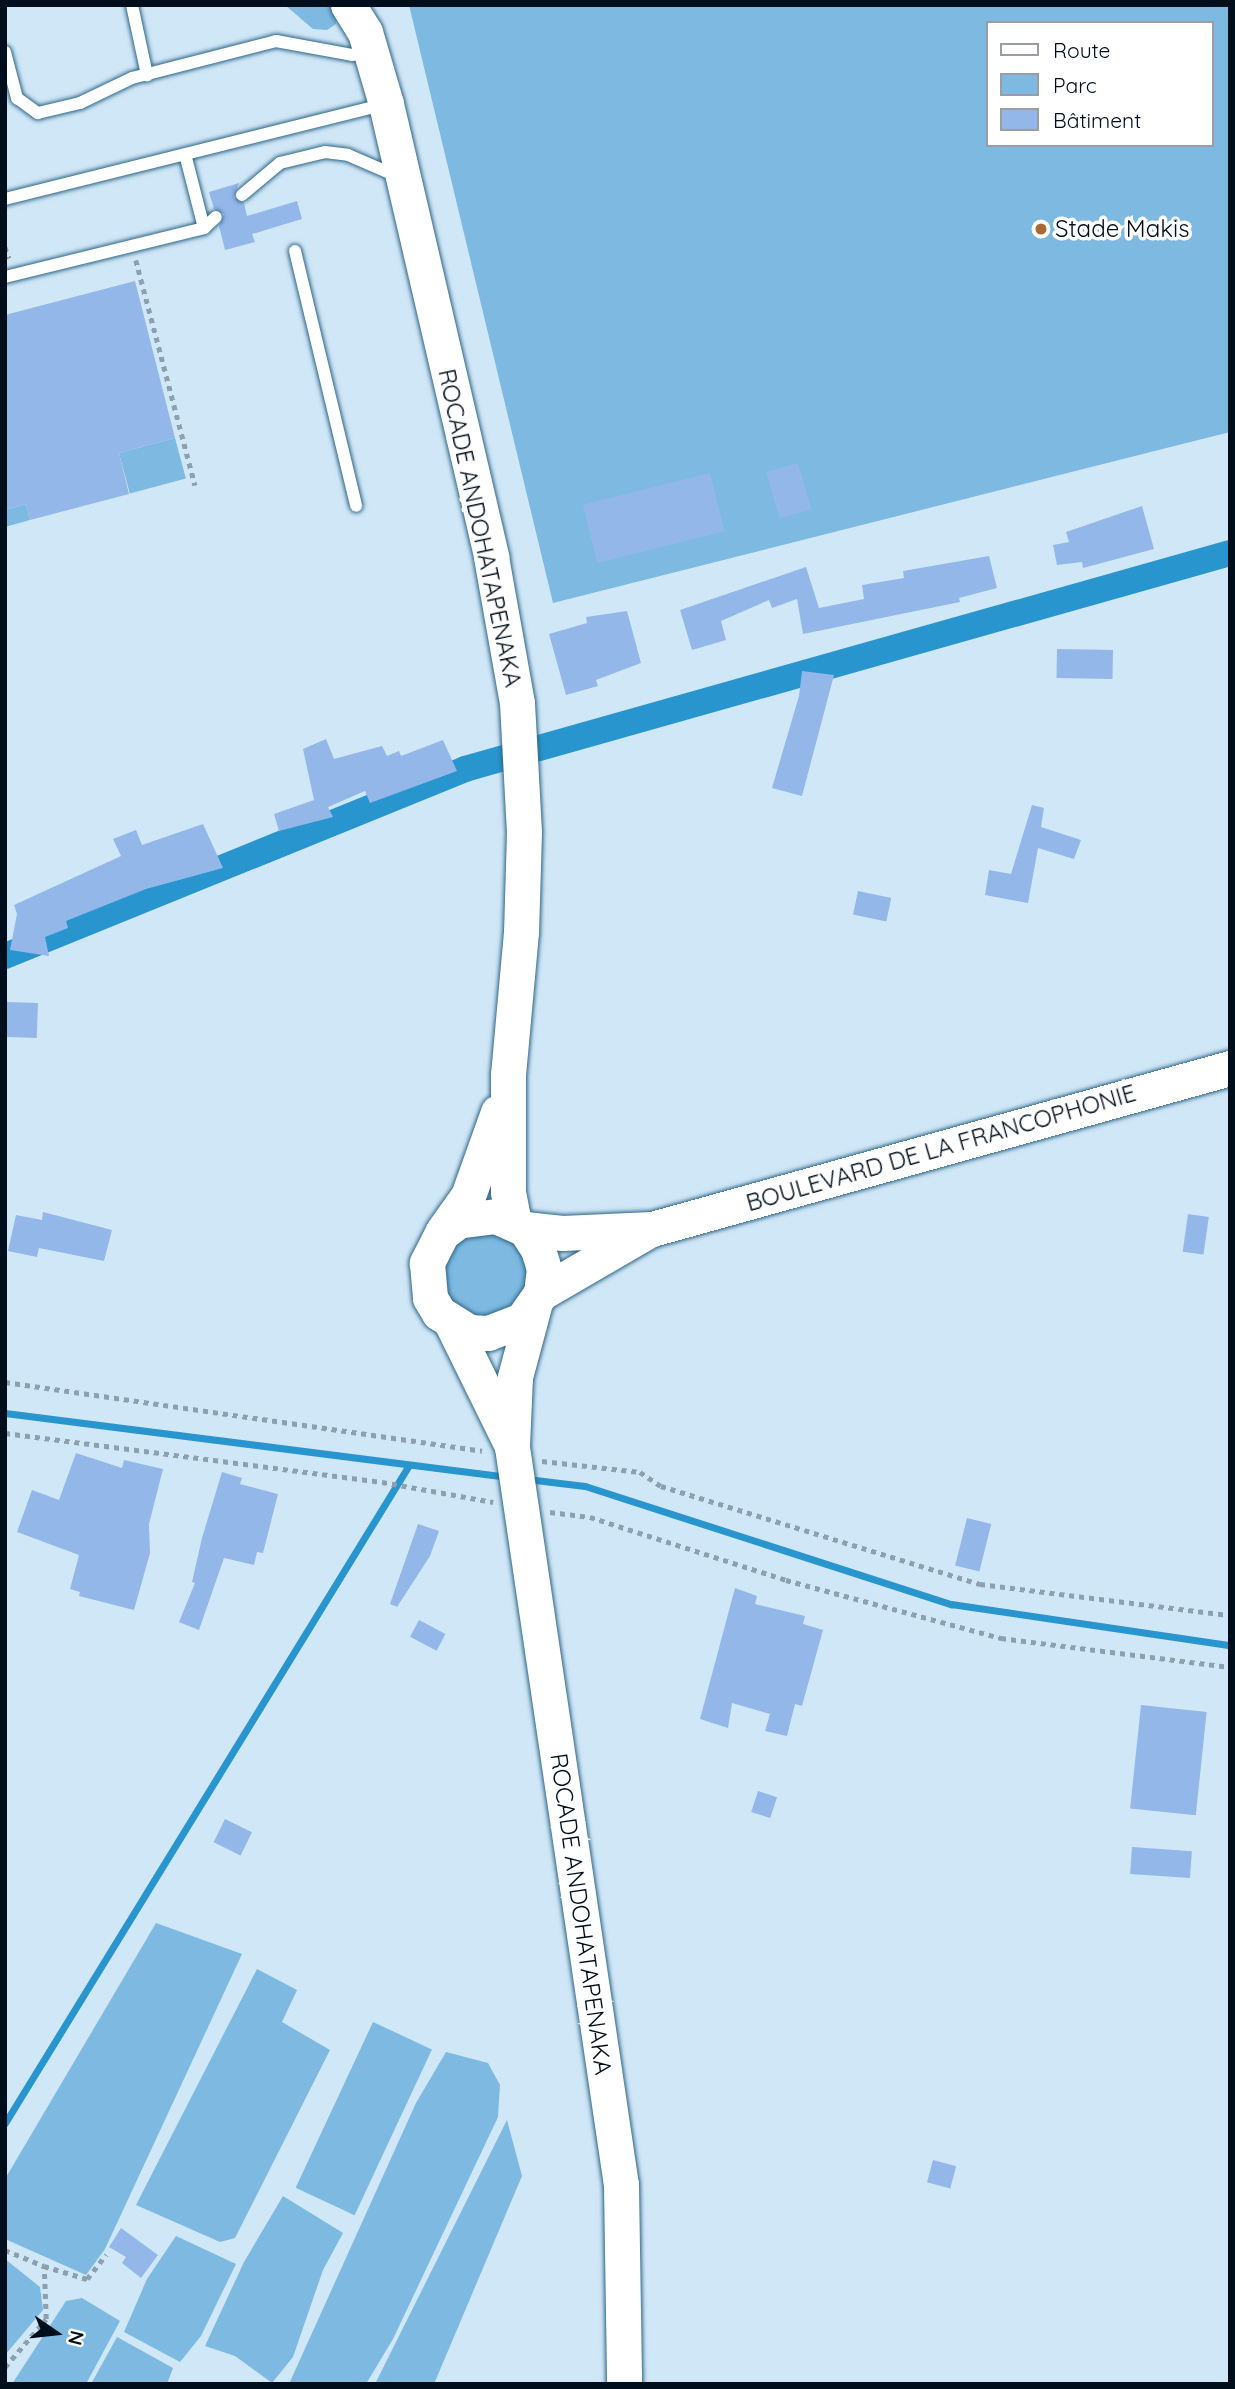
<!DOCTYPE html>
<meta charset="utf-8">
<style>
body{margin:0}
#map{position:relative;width:1235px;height:2389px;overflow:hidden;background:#d0e7f7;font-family:Quicksand,sans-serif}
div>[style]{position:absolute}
.green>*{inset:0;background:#7db9e0;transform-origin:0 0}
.stream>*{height:7px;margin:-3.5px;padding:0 3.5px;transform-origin:3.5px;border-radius:3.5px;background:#2895cf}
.canal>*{height:26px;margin:-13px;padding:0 13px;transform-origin:13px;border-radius:13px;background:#2895cf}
.building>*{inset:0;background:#94b7e9;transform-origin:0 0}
.path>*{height:4.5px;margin-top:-2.25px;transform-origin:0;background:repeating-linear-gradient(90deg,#8ca0af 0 5px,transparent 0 10px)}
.roads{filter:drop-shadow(0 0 2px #2c6689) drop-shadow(0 0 2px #2c6689)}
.lane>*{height:12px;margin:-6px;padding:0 6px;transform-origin:6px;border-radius:6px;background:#fff}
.secondary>*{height:35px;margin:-17.5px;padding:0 17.5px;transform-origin:17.5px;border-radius:17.5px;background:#fff}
.dots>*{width:19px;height:19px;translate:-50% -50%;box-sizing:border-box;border:4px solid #fff;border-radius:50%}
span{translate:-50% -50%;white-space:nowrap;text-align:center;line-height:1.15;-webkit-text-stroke:7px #fff;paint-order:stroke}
.poi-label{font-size:24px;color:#000d1b}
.left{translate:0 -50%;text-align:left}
.street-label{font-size:24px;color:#000d1b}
.frame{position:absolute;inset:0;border:7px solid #000d1b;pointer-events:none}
.legend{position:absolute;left:986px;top:21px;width:228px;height:126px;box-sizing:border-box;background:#fff;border:2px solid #999ea4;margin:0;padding:9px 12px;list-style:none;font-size:21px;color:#000d1b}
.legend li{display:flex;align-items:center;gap:14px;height:35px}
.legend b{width:35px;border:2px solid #999ea4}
.north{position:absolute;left:21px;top:2298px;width:70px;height:70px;-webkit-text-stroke:5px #fff;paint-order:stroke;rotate:104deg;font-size:19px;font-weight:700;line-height:28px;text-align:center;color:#000d1b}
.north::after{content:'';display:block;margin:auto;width:24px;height:32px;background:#000d1b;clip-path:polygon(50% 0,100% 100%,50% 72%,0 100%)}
</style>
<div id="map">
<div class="green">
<i style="clip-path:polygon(285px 5px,335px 5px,336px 24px,327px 30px,313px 29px)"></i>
<i style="clip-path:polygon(evenodd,409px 5px,1230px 5px,1230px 432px,553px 603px,409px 5px,988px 23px,1212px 23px,1212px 145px,988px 145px,988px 23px)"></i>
<i style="left:175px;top:438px;width:42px;height:58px;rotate:75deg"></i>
<i style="clip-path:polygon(26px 504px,30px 520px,5px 527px,5px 510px)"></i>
<i style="clip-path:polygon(496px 1225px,537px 1266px,509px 1318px,464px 1315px,443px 1290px,443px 1257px,452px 1243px)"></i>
<i style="clip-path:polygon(156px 1923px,242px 1954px,105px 2249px,86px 2275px,5px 2239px,5px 2179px)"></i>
<i style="clip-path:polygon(257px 1969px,297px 1990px,282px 2022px,330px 2050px,235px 2238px,220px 2242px,136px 2205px)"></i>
<i style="left:373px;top:2022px;width:65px;height:183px;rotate:25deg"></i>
<i style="clip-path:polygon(446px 2052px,488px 2063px,500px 2085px,498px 2117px,393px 2339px,366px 2384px,289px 2384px,416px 2103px)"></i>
<i style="clip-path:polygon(507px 2120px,522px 2176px,434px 2384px,375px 2384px)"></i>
<i style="clip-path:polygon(283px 2196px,343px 2233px,323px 2270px,293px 2357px,272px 2383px,235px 2356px,205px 2346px,244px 2262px)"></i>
<i style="clip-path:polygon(176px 2236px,236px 2264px,201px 2336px,180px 2362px,124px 2332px,147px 2279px)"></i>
<i style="clip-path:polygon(5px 2259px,40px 2287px,43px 2310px,5px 2355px)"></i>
<i style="clip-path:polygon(82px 2298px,120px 2321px,86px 2384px,12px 2384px,66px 2301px)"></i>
<i style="clip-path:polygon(117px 2337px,173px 2368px,167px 2384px,91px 2384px)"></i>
</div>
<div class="stream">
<i style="left:5px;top:1413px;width:507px;rotate:7.25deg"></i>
<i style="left:527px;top:1479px;width:58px;rotate:6.9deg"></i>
<i style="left:585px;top:1486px;width:385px;rotate:17.9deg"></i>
<i style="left:951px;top:1604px;width:282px;rotate:8.4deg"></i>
<i style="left:5px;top:2123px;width:772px;rotate:-58.45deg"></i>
</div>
<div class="canal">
<i style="left:5px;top:956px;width:497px;rotate:-22.1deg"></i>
<i style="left:465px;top:769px;width:795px;rotate:-15.77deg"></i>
</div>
<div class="building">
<i style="clip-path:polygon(239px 183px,234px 197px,244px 203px,247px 216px,297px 201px,302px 219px,252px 234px,255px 242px,225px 250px,219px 226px,224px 214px,214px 209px,209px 192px)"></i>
<i style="clip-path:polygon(135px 281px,175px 438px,119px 453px,129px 494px,30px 520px,26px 504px,5px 510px,5px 315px)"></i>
<i style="left:798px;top:463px;width:48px;height:33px;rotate:74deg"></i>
<i style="left:710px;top:473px;width:60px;height:131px;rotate:76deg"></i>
<i style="clip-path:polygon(1142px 506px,1154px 549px,1083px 568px,1082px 562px,1057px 565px,1053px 545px,1069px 542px,1066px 532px)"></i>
<i style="clip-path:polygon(989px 556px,997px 588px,959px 598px,960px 602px,803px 634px,797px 599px,772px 608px,769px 600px,721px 621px,726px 640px,692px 650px,680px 610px,806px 567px,819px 608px,864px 599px,862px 585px,904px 578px,903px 571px)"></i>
<i style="clip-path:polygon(627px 611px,641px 663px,596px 680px,598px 686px,566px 695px,549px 634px,587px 623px,586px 617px)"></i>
<i style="left:1057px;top:649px;width:56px;height:29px;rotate:1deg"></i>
<i style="clip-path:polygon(802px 671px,834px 675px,802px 796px,772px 788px,799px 696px)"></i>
<i style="clip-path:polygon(326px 739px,334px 759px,382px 746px,387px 756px,399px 751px,401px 756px,443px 740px,457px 771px,370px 803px,365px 791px,328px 807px,333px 817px,279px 831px,274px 814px,314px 800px,303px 749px)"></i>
<i style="clip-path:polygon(1032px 805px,1044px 808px,1041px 827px,1081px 840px,1074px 859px,1038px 848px,1028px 903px,985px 895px,989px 870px,1011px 874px)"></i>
<i style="clip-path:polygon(203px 824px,223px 868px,146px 889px,66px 921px,68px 928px,45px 937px,49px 956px,10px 950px,17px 914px,14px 905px,121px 856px,113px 839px,136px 830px,142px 845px)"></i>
<i style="left:858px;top:891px;width:34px;height:24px;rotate:12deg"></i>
<i style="left:7px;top:1002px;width:31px;height:35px;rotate:2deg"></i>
<i style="clip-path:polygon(43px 1212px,112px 1230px,104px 1261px,39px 1248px,37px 1257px,8px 1251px,16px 1215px,42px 1220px)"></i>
<i style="left:1188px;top:1214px;width:21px;height:38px;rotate:8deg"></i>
<i style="clip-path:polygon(76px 1453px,122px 1468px,124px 1460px,163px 1469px,149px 1524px,150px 1553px,134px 1610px,79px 1596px,80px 1592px,70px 1589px,79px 1555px,17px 1532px,32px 1490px,59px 1500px)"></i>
<i style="clip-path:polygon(222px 1472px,242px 1478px,240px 1484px,278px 1494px,263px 1553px,257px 1552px,254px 1565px,224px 1558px,199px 1630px,179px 1622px,195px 1583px,192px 1582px,202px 1538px)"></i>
<i style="left:967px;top:1518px;width:25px;height:49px;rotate:14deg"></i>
<i style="clip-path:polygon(418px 1524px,439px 1531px,430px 1556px,397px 1607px,390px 1604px)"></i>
<i style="clip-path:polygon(735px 1588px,757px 1596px,755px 1604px,805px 1616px,803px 1624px,823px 1630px,802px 1706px,795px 1704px,787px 1736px,765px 1731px,770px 1714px,732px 1703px,728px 1728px,700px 1719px)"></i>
<i style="left:419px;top:1620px;width:30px;height:19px;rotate:28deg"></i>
<i style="left:1141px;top:1705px;width:66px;height:104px;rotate:6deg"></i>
<i style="left:758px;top:1791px;width:20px;height:22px;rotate:18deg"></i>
<i style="left:225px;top:1819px;width:30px;height:26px;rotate:26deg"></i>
<i style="left:1132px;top:1847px;width:60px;height:27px;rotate:4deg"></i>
<i style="left:933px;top:2160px;width:24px;height:23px;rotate:15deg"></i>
<i style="clip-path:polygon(121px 2228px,158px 2255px,141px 2278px,122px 2263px,126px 2257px,109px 2247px)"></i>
</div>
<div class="path">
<i style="left:5px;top:247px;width:12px;rotate:70deg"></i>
<i style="left:136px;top:260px;width:233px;rotate:75.3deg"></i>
<i style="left:5px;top:1382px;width:482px;rotate:8.2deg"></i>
<i style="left:5px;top:1433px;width:380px;rotate:7.4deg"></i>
<i style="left:382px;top:1482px;width:113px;rotate:10.2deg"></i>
<i style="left:542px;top:1461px;width:99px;rotate:6.4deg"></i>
<i style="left:640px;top:1472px;width:25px;rotate:34deg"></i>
<i style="left:661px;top:1486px;width:334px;rotate:17.1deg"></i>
<i style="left:980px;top:1584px;width:252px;rotate:7.1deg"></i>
<i style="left:550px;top:1512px;width:40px;rotate:7.1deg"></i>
<i style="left:590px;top:1517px;width:206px;rotate:17.8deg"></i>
<i style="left:786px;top:1580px;width:223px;rotate:15.1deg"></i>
<i style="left:1001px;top:1638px;width:231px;rotate:7.2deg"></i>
<i style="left:5px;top:2250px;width:42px;rotate:22.3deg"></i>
<i style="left:5px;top:2367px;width:63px;rotate:-49.5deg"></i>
<i style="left:46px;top:2319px;width:53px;rotate:-92.2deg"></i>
<i style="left:44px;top:2266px;width:45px;rotate:16.8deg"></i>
<i style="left:87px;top:2279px;width:31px;rotate:-52deg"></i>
</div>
<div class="roads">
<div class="lane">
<i style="left:132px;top:5px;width:72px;rotate:77.9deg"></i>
<i style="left:5px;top:52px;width:48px;rotate:75.4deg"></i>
<i style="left:17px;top:98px;width:26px;rotate:36deg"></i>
<i style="left:38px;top:113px;width:43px;rotate:-13.4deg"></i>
<i style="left:80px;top:103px;width:58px;rotate:-25.7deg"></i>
<i style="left:132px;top:78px;width:149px;rotate:-14.4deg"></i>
<i style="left:276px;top:41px;width:77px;rotate:10.4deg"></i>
<i style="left:352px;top:55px;width:15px;rotate:-11deg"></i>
<i style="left:242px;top:195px;width:50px;rotate:-40.1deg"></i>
<i style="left:280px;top:163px;width:46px;rotate:-13.7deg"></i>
<i style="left:325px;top:152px;width:23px;rotate:7deg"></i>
<i style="left:348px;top:155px;width:56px;rotate:23.3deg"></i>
<i style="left:5px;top:199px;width:390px;rotate:-14deg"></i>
<i style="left:204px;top:228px;width:16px;rotate:-43deg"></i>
<i style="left:295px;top:251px;width:262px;rotate:76.5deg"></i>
<i style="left:5px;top:277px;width:205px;rotate:-13.8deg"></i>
<i style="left:204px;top:228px;width:76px;rotate:-104.4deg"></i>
</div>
<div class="secondary">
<i style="left:348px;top:5px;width:32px;rotate:58deg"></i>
<i style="left:365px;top:32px;width:75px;rotate:73.7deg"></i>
<i style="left:386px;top:104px;width:465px;rotate:76.9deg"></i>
<i style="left:491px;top:557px;width:148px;rotate:79.9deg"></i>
<i style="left:517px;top:703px;width:129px;rotate:86.9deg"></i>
<i style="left:524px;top:832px;width:100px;rotate:91.7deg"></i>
<i style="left:521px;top:932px;width:144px;rotate:95.2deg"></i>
<i style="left:508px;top:1075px;width:117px;rotate:90deg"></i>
<i style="left:508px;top:1192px;width:31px;rotate:79deg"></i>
<i style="left:525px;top:1229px;width:37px;rotate:6deg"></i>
<i style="left:562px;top:1233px;width:90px;rotate:-2.5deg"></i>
<i style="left:652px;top:1229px;width:600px;rotate:-15.57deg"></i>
<i style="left:443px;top:1231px;width:43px;rotate:-54.5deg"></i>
<i style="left:468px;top:1196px;width:89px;rotate:-70.3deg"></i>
<i style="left:541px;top:1293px;width:24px;rotate:-83deg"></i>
<i style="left:544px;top:1269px;width:21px;rotate:-107deg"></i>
<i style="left:538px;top:1249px;width:24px;rotate:-123deg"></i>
<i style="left:525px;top:1229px;width:32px;rotate:-156deg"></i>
<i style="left:496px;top:1216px;width:38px;rotate:173deg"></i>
<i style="left:458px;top:1221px;width:20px;rotate:143deg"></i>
<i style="left:442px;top:1233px;width:34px;rotate:117deg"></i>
<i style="left:427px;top:1263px;width:35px;rotate:85deg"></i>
<i style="left:430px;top:1298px;width:17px;rotate:59deg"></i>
<i style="left:439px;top:1313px;width:36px;rotate:32deg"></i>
<i style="left:469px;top:1332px;width:19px;rotate:3deg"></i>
<i style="left:488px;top:1333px;width:36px;rotate:-21deg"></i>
<i style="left:522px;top:1320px;width:33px;rotate:-55deg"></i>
<i style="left:541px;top:1293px;width:121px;rotate:-30.2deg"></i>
<i style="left:534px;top:1306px;width:73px;rotate:105deg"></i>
<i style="left:515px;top:1377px;width:70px;rotate:92.5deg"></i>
<i style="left:512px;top:1447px;width:746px;rotate:81.6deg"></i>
<i style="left:621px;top:2185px;width:199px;rotate:89.1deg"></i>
<i style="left:452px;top:1324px;width:129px;rotate:63.8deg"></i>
</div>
</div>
<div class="dots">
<i style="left:1041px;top:229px;background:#a96932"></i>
</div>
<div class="poi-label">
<span class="left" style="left:1055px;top:229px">Stade Makis</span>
</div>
<div class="street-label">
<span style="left:480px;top:528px;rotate:78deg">ROCADE ANDOHATAPENAKA</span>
<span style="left:941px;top:1148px;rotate:-16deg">BOULEVARD DE LA FRANCOPHONIE</span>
<span style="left:581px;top:1914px;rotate:82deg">ROCADE ANDOHATAPENAKA</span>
</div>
<div class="frame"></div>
<ul class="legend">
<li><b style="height:9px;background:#fff"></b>Route</li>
<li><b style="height:19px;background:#7db9e0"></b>Parc</li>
<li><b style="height:19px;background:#94b7e9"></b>Bâtiment</li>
</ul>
<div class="north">N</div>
</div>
